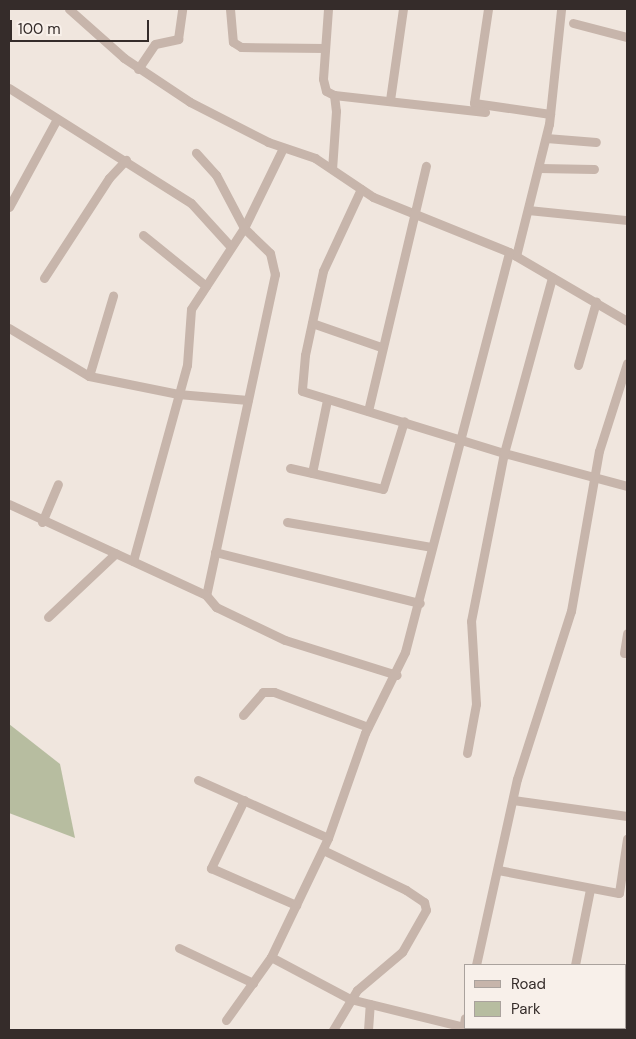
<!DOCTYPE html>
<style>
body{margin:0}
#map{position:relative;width:636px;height:1039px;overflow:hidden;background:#f0e6de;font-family:"DM Sans",sans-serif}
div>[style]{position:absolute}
.green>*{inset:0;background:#b7bda0}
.minor>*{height:9px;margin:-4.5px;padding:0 4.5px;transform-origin:4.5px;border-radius:4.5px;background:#c7b5ab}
span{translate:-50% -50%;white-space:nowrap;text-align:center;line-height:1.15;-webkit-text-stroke:5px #f8f0ea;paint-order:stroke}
.frame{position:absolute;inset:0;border:10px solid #352c2a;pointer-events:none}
.legend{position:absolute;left:464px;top:964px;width:162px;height:65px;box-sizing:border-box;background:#f8f0ea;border:1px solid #aaa29d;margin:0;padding:6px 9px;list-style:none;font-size:15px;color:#352c2a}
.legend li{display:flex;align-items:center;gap:10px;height:25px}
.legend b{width:25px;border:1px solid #aaa29d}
.scale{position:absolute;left:10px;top:20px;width:139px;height:22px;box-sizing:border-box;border:2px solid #352c2a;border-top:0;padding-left:6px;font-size:15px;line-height:18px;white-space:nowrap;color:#352c2a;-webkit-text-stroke:4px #f8f0ea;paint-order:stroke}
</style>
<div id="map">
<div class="green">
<i style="clip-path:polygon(9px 724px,60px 764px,75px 838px,9px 813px)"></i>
</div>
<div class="minor">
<i style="left:69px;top:9px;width:74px;rotate:41.7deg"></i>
<i style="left:124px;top:58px;width:79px;rotate:33.7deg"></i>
<i style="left:190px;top:102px;width:88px;rotate:27.1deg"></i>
<i style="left:268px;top:142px;width:50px;rotate:18.8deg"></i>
<i style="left:315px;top:158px;width:70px;rotate:33.9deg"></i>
<i style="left:373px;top:197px;width:147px;rotate:22deg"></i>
<i style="left:509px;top:252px;width:137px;rotate:30.3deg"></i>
<i style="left:230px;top:9px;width:33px;rotate:85deg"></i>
<i style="left:233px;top:42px;width:9px;rotate:32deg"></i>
<i style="left:241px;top:47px;width:84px;rotate:0.7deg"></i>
<i style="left:328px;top:9px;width:70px;rotate:94.1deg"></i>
<i style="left:323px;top:79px;width:12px;rotate:76deg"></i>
<i style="left:326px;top:91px;width:9px;rotate:27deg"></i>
<i style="left:334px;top:95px;width:16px;rotate:83deg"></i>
<i style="left:336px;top:111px;width:58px;rotate:93.9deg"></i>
<i style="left:488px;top:9px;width:95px;rotate:98.5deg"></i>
<i style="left:474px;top:103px;width:77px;rotate:8.2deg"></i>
<i style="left:573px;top:23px;width:56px;rotate:14.5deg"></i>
<i style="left:138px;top:69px;width:30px;rotate:-56deg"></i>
<i style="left:155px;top:44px;width:24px;rotate:-12deg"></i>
<i style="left:178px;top:39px;width:30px;rotate:-82deg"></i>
<i style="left:9px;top:88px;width:215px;rotate:32.3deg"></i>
<i style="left:191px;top:203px;width:59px;rotate:47.7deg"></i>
<i style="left:334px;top:95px;width:152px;rotate:6.4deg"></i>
<i style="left:390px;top:100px;width:92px;rotate:-81.9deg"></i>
<i style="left:546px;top:138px;width:50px;rotate:4.6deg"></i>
<i style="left:283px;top:148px;width:89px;rotate:116deg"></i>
<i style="left:244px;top:228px;width:36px;rotate:44deg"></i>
<i style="left:270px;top:253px;width:22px;rotate:77deg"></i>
<i style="left:275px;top:274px;width:328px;rotate:102.1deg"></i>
<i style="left:206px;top:595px;width:16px;rotate:50deg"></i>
<i style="left:216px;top:607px;width:76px;rotate:25.6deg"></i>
<i style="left:285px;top:640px;width:117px;rotate:17.4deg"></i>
<i style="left:539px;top:168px;width:55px;rotate:1deg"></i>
<i style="left:361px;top:189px;width:90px;rotate:114.9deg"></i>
<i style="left:323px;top:271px;width:86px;rotate:102.1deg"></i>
<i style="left:305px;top:355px;width:36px;rotate:95deg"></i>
<i style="left:302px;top:391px;width:211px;rotate:17.1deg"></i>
<i style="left:504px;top:453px;width:127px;rotate:15deg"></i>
<i style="left:9px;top:207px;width:100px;rotate:-61.4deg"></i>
<i style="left:528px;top:210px;width:100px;rotate:5.8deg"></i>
<i style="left:143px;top:235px;width:81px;rotate:39deg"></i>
<i style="left:516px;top:256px;width:136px;rotate:-76deg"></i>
<i style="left:549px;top:124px;width:116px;rotate:-84deg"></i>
<i style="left:44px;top:278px;width:119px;rotate:-57deg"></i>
<i style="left:109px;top:178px;width:25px;rotate:-47deg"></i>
<i style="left:312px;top:323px;width:73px;rotate:19.2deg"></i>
<i style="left:9px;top:328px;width:93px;rotate:31deg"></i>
<i style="left:89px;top:376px;width:91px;rotate:11.4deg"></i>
<i style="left:178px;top:394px;width:70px;rotate:4.9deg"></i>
<i style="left:578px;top:365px;width:66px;rotate:-74.1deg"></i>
<i style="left:89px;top:376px;width:84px;rotate:-73.3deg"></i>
<i style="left:368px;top:411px;width:252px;rotate:-76.7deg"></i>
<i style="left:290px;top:468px;width:95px;rotate:12.7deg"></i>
<i style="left:383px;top:489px;width:71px;rotate:-72.8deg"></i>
<i style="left:312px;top:473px;width:75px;rotate:-78.4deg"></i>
<i style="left:9px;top:504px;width:217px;rotate:24.8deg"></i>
<i style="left:42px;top:522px;width:41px;rotate:-67.2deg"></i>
<i style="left:287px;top:522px;width:146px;rotate:9.8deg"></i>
<i style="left:215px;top:552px;width:211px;rotate:14deg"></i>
<i style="left:133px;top:561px;width:203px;rotate:-74.6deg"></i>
<i style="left:187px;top:365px;width:56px;rotate:-85.9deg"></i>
<i style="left:191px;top:309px;width:97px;rotate:-56.8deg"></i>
<i style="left:244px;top:228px;width:60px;rotate:-117.8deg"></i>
<i style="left:216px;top:175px;width:30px;rotate:-132deg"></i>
<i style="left:48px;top:617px;width:93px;rotate:-43.3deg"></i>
<i style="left:624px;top:653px;width:20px;rotate:-81deg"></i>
<i style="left:243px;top:715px;width:30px;rotate:-49deg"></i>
<i style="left:263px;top:692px;width:11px"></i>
<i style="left:274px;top:692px;width:100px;rotate:20.4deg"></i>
<i style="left:467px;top:753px;width:50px;rotate:-79.6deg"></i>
<i style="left:476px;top:704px;width:83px;rotate:-93.4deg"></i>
<i style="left:471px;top:621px;width:171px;rotate:-78.9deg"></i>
<i style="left:504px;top:453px;width:182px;rotate:-74.7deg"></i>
<i style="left:198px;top:780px;width:142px;rotate:24deg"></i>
<i style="left:244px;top:800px;width:76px;rotate:115.9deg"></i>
<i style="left:211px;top:868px;width:93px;rotate:23.5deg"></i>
<i style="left:513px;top:800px;width:115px;rotate:8deg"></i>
<i style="left:323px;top:850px;width:92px;rotate:25.7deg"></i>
<i style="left:406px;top:890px;width:22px;rotate:34deg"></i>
<i style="left:424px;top:902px;width:8px;rotate:76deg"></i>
<i style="left:426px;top:910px;width:48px;rotate:119.7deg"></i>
<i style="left:402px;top:952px;width:59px;rotate:139.8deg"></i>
<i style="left:357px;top:990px;width:47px;rotate:121deg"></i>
<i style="left:498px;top:870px;width:123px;rotate:10.8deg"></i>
<i style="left:619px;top:893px;width:55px;rotate:-81.6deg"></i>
<i style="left:179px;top:948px;width:82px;rotate:25.3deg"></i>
<i style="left:271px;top:957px;width:89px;rotate:28deg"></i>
<i style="left:350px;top:999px;width:117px;rotate:13.8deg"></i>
<i style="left:476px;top:965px;width:190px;rotate:-77.6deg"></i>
<i style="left:517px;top:779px;width:176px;rotate:-72.2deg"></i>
<i style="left:571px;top:611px;width:162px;rotate:-80.1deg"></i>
<i style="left:599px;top:451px;width:92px;rotate:-72.3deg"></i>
<i style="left:575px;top:965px;width:77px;rotate:-78.8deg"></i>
<i style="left:226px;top:1020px;width:77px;rotate:-54.5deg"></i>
<i style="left:271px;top:957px;width:132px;rotate:-64.4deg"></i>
<i style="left:328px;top:838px;width:111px;rotate:-70.6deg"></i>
<i style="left:365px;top:733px;width:90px;rotate:-63.7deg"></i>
<i style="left:405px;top:652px;width:413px;rotate:-75.4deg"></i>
<i style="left:368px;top:1030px;width:26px;rotate:-86deg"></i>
<i style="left:463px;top:1030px;width:12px;rotate:-81deg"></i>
<i style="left:562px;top:1030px;width:2px;rotate:-90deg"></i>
</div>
<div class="frame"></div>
<ul class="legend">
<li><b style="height:6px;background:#c7b5ab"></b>Road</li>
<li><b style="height:14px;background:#b7bda0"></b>Park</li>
</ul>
<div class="scale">100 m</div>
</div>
